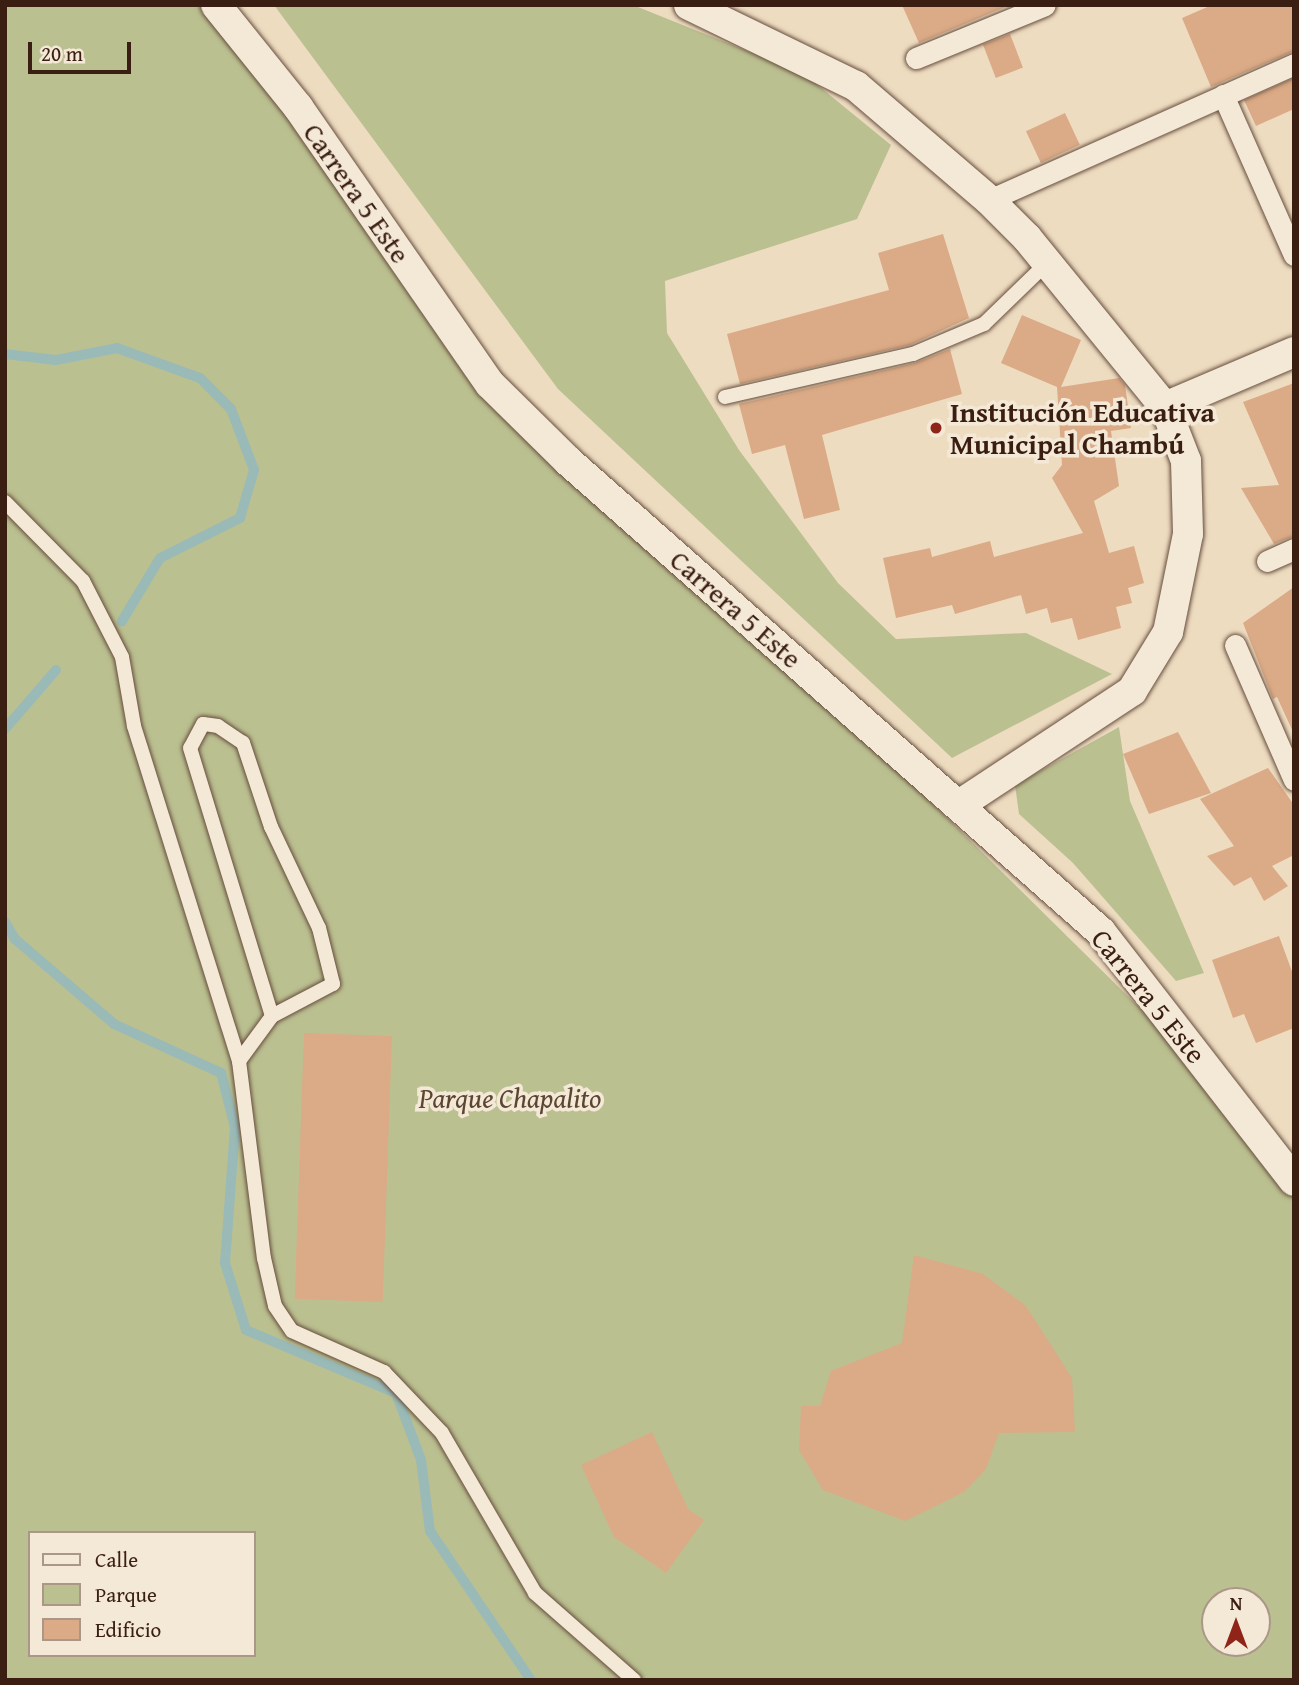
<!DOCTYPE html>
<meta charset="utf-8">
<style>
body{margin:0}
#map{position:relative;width:1299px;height:1685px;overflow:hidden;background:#eedcc1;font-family:"Gentium Book Plus",serif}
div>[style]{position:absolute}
.green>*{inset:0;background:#bbc091}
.stream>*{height:10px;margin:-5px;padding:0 5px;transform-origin:5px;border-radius:5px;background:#9abab7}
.building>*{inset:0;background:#dbaa86;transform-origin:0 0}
.roads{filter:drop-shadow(0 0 2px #674e3d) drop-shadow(0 0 2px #674e3d)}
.service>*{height:14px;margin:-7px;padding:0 7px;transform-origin:7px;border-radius:7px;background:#f4e8d7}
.pedestrian>*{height:21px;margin:-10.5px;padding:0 10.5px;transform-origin:10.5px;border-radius:10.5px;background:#f4e8d7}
.minor>*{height:30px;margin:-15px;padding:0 15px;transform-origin:15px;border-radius:15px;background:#f4e8d7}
.dots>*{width:19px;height:19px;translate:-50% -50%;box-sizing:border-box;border:4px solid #f4e8d7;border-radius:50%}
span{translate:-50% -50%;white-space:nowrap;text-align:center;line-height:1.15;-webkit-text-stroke:7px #f4e8d7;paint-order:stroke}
.street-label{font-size:28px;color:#3a1e11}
.poi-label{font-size:28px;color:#3a1e11;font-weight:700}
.left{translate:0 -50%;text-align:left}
.park-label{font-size:28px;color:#5a4631;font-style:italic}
.frame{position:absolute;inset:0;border:7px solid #3a1e11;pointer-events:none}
.legend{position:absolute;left:28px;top:1531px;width:228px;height:126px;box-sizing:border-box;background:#f4e8d7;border:2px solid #aa9788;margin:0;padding:9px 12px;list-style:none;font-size:21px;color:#3a1e11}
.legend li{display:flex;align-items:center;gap:14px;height:35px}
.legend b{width:35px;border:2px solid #aa9788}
.north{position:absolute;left:1201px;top:1587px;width:70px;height:70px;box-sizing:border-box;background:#f4e8d7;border:2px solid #aa9788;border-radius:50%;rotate:0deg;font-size:19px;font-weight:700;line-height:28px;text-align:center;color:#3a1e11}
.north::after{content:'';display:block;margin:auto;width:24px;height:32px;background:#8f2418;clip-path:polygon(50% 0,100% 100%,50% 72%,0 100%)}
.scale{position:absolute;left:28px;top:42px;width:103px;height:32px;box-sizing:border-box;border:4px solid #3a1e11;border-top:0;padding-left:9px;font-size:21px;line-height:24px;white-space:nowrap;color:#3a1e11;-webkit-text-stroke:5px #f4e8d7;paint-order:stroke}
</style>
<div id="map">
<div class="green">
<i style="clip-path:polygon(evenodd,5px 5px,202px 5px,554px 454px,915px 786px,1154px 1022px,1294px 1197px,1294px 1680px,5px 1680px,5px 5px,30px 1533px,254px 1533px,254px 1655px,30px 1655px,30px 1533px,5px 5px,1215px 1601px,1257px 1601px,1257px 1643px,1215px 1643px,1215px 1601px)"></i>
<i style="clip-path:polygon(274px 5px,633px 5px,804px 74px,891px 145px,857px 219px,665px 281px,667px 333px,739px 450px,838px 583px,896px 639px,1026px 633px,1112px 674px,952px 758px,558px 389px)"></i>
<i style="clip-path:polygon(1119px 727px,1130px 801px,1204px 973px,1176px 981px,1073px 863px,1019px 814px,1015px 785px)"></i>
</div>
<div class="stream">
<i style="left:5px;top:354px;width:51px;rotate:6.7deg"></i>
<i style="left:56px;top:360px;width:62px;rotate:-11.1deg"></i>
<i style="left:117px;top:348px;width:88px;rotate:19.9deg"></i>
<i style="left:200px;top:378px;width:44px;rotate:45deg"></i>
<i style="left:231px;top:409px;width:65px;rotate:69.3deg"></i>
<i style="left:254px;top:470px;width:50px;rotate:106.3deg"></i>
<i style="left:240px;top:518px;width:89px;rotate:153.4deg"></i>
<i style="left:160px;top:558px;width:74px;rotate:121.1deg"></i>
<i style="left:5px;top:729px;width:78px;rotate:-49.2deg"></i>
<i style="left:5px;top:922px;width:20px;rotate:60deg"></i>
<i style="left:15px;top:939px;width:130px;rotate:40.6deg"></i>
<i style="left:114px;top:1024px;width:118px;rotate:24.6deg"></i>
<i style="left:221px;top:1073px;width:56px;rotate:75.5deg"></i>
<i style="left:235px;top:1127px;width:136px;rotate:94.2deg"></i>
<i style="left:225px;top:1263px;width:70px;rotate:72.6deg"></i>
<i style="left:246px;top:1330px;width:163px;rotate:22.8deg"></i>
<i style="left:396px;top:1393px;width:72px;rotate:69.5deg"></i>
<i style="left:421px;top:1460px;width:72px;rotate:82.8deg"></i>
<i style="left:430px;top:1531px;width:180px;rotate:55.9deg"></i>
</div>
<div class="building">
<i style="clip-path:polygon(902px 5px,1010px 5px,919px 43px)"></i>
<i style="clip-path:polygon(1212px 5px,1294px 5px,1294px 51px,1211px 87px,1182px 18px)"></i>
<i style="left:1010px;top:34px;width:36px;height:29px;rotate:69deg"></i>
<i style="clip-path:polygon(1294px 78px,1294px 109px,1256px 126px,1244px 100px)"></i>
<i style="left:1065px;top:113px;width:35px;height:43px;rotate:65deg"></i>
<i style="clip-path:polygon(943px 234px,969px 318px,910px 345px,740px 384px,727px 334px,889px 290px,878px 253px)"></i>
<i style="clip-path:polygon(1022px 315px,1081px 340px,1061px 387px,1119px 378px,1125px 385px,1131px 428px,1111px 431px,1119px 486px,1094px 501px,1109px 553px,1134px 546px,1144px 583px,1128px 588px,1132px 603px,1116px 607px,1121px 628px,1078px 640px,1072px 618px,1051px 623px,1047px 608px,1026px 614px,1021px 595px,955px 614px,952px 605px,896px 618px,883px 558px,930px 548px,932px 557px,990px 541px,994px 557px,1083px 533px,1052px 478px,1062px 465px,1057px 387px,1001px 363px)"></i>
<i style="clip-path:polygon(950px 349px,962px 394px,822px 435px,840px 510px,804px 519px,785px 445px,752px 454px,739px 404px,915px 363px)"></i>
<i style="clip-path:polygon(1294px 383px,1294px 536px,1274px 544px,1241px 488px,1279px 485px,1243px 402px)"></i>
<i style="clip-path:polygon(1294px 587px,1294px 734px,1277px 697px,1273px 699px,1243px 623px)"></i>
<i style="clip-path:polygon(1178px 732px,1211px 793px,1149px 814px,1123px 754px)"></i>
<i style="clip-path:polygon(1268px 768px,1294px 805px,1294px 855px,1272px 866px,1288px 886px,1264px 901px,1251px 877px,1234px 886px,1207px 856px,1234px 846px,1200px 799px)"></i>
<i style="clip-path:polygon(1279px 936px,1294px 977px,1294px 1028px,1256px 1043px,1244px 1014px,1233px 1018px,1212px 960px)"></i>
<i style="left:304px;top:1033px;width:88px;height:266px;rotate:2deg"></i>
<i style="clip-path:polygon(914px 1255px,983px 1274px,1026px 1306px,1072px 1378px,1075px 1432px,999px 1433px,986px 1469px,964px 1492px,905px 1521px,823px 1490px,799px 1450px,801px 1406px,820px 1406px,831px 1371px,902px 1343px)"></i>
<i style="clip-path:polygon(652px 1432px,688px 1509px,704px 1520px,666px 1573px,614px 1537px,581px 1465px)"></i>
</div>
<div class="roads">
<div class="service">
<i style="left:725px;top:397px;width:193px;rotate:-12.9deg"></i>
<i style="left:913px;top:354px;width:77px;rotate:-22.9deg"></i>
<i style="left:984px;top:324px;width:88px;rotate:-44.1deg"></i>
<i style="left:5px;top:502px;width:111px;rotate:45.4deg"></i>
<i style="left:83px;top:581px;width:85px;rotate:62.8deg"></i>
<i style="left:122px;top:657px;width:70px;rotate:80.1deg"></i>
<i style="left:134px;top:726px;width:351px;rotate:72.6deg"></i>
<i style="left:239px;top:1061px;width:199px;rotate:82.8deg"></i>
<i style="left:264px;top:1258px;width:49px;rotate:77.1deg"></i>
<i style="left:275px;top:1306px;width:30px;rotate:56deg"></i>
<i style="left:292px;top:1331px;width:101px;rotate:24deg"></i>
<i style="left:384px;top:1372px;width:84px;rotate:46.4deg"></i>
<i style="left:442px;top:1433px;width:185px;rotate:59.8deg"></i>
<i style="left:535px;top:1593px;width:132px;rotate:41.3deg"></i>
<i style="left:239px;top:1061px;width:56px;rotate:-53.7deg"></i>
<i style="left:272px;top:1016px;width:69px;rotate:-27.7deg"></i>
<i style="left:333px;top:984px;width:58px;rotate:-104deg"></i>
<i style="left:319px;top:928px;width:112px;rotate:-115.4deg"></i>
<i style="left:271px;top:827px;width:89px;rotate:-108.4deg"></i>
<i style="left:243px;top:743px;width:30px;rotate:-146deg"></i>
<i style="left:218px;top:726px;width:15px;rotate:-172deg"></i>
<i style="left:203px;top:724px;width:27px;rotate:118deg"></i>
<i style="left:190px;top:748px;width:280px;rotate:73deg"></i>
</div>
<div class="pedestrian">
<i style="left:916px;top:58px;width:139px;rotate:-22.3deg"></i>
<i style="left:1223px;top:95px;width:175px;rotate:66.1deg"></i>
<i style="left:989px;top:200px;width:334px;rotate:-24deg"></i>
<i style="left:1267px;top:561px;width:30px;rotate:-24deg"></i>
<i style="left:1235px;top:645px;width:147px;rotate:66.4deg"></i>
</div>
<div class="minor">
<i style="left:216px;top:5px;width:131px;rotate:51.2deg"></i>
<i style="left:298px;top:107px;width:337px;rotate:55.3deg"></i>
<i style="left:490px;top:384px;width:110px;rotate:44.6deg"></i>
<i style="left:568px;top:461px;width:711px;rotate:41.47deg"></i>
<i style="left:1101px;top:932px;width:315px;rotate:52.2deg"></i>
<i style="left:689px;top:5px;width:186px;rotate:25.9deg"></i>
<i style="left:856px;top:86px;width:175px;rotate:40.6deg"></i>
<i style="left:989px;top:200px;width:54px;rotate:45deg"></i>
<i style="left:1027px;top:238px;width:218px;rotate:50.8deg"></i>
<i style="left:1165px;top:407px;width:58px;rotate:68.7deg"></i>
<i style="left:1186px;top:461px;width:73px;rotate:88.4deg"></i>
<i style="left:1188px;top:534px;width:100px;rotate:101.5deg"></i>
<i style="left:1168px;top:632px;width:69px;rotate:121.4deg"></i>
<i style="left:1132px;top:691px;width:204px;rotate:146.6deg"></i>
<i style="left:1165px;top:407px;width:140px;rotate:-23.1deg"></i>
</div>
</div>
<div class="dots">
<i style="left:936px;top:428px;background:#8f2418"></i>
</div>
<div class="street-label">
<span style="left:357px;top:193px;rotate:55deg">Carrera 5 Este</span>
<span style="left:736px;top:609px;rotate:41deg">Carrera 5 Este</span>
<span style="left:1149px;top:996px;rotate:51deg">Carrera 5 Este</span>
</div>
<div class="poi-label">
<span class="left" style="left:950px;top:428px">Institución Educativa<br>Municipal Chambú</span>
</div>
<div class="park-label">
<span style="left:510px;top:1098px">Parque Chapalito</span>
</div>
<div class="frame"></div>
<ul class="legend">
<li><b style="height:9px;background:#f4e8d7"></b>Calle</li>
<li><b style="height:19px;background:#bbc091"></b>Parque</li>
<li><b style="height:19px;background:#dbaa86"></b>Edificio</li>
</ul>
<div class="north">N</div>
<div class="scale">20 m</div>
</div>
